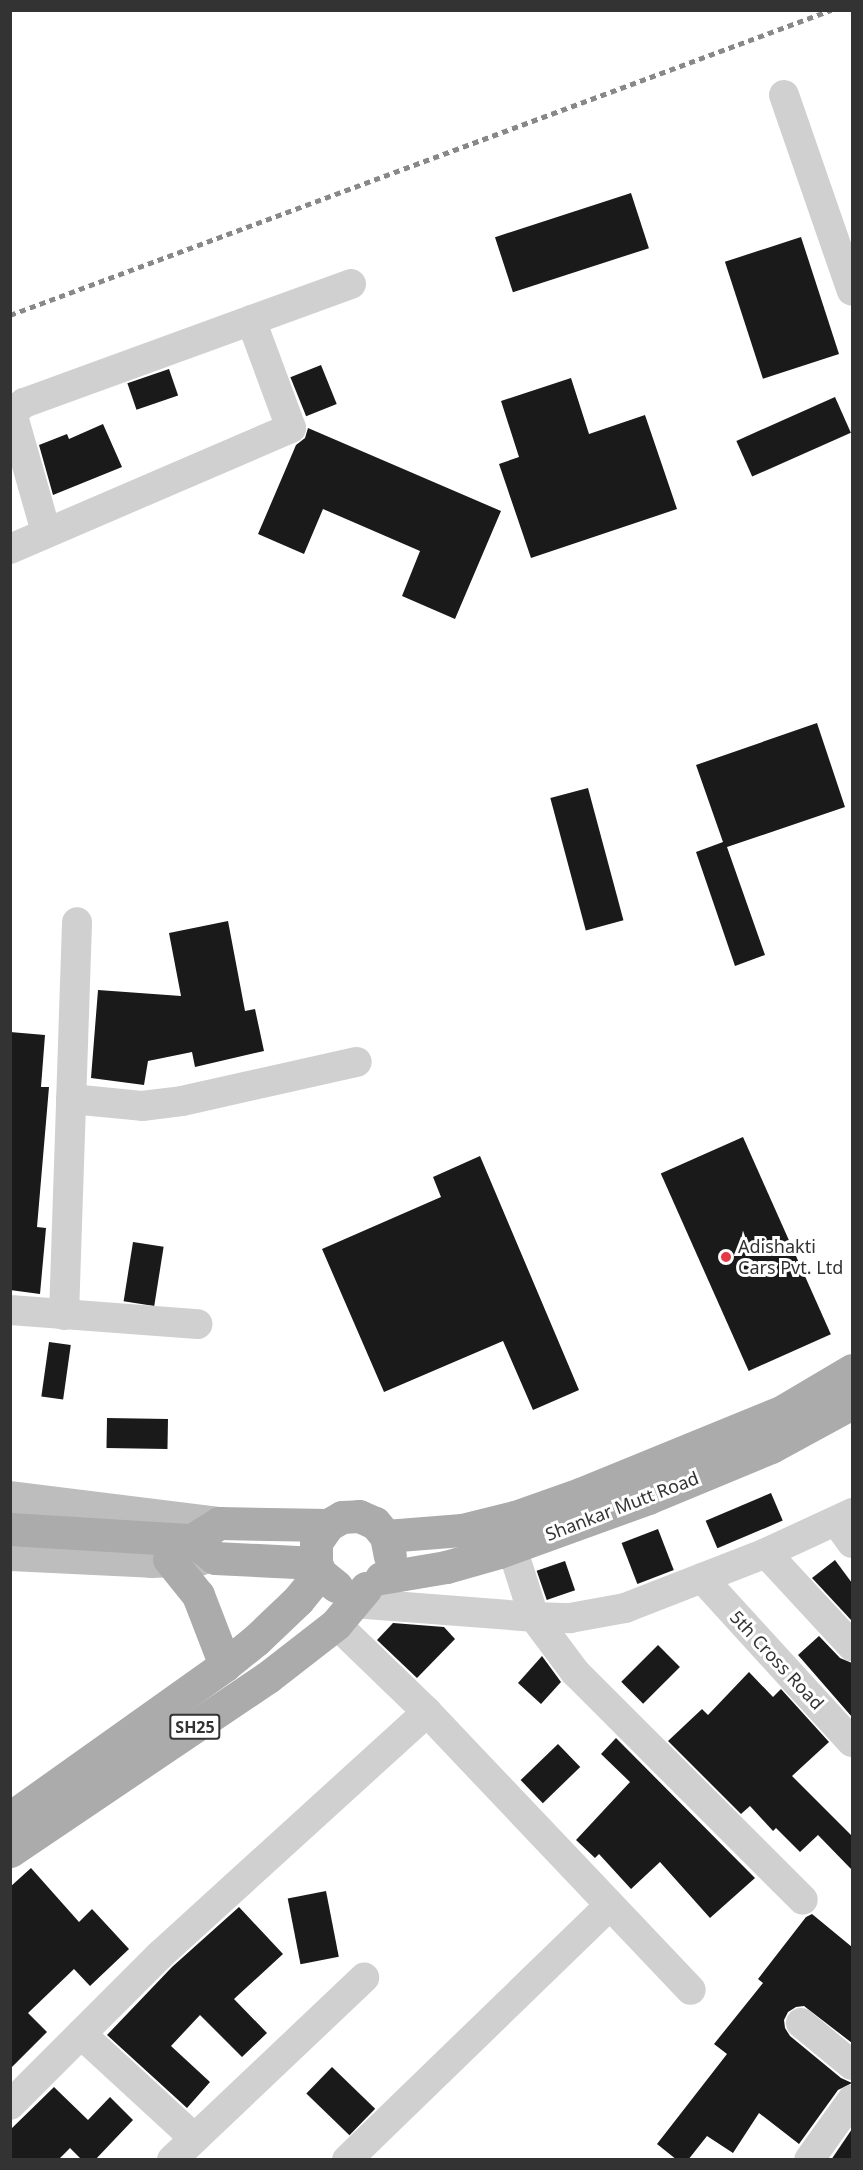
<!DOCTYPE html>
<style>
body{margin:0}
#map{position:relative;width:863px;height:2170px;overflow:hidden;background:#fff;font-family:"Noto Sans",sans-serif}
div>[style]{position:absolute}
.building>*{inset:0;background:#1a1a1a;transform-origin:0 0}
.minor>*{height:30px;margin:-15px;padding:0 15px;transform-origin:15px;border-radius:15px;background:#d0d0d0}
.secondary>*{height:33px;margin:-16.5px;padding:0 16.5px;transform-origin:16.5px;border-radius:16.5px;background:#bdbdbd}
.primary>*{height:33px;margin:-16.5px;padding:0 16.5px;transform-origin:16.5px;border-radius:16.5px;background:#ababab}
.rail>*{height:4.5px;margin-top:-2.25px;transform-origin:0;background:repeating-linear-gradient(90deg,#888 0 6px,transparent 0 10.5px)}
.dots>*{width:16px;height:16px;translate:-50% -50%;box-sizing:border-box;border:3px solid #fff;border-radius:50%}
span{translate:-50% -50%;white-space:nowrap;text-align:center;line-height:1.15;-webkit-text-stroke:6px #fff;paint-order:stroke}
.shield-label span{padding:2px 4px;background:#fff;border:2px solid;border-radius:4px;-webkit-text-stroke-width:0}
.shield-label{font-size:16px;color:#333;font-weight:700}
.poi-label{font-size:18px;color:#333}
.left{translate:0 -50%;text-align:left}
.street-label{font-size:18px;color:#333}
.frame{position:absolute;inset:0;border:12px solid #333;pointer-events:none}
</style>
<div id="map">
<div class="building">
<i style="left:631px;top:193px;width:58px;height:143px;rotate:72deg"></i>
<i style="left:801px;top:237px;width:123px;height:80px;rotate:72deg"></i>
<i style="left:321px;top:365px;width:42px;height:33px;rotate:68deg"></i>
<i style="left:169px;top:369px;width:28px;height:44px;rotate:71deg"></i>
<i style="clip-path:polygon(571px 378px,589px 434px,645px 415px,677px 509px,531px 558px,499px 464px,519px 457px,501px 401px)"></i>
<i style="left:835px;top:397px;width:39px;height:108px;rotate:66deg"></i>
<i style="clip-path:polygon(103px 424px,122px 467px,53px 495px,39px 445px,67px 434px,69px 439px)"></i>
<i style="clip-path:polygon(308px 428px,501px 511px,455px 619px,402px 596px,420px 551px,323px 509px,304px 554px,258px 534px,296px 445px,305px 438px)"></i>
<i style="clip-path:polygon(817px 723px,845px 807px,727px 847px,765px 955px,735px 966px,696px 852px,723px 842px,696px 765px)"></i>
<i style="left:588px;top:788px;width:137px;height:39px;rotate:75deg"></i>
<i style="clip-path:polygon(228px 921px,245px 1011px,255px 1009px,264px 1051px,195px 1067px,192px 1052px,148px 1061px,144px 1085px,91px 1078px,98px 990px,181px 996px,169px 933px)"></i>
<i style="clip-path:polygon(10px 1032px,45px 1035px,41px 1087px,49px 1087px,37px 1227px,46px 1228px,40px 1294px,10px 1290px)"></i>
<i style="left:743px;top:1137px;width:216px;height:90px;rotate:66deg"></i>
<i style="clip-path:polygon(480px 1156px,579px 1390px,533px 1410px,503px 1341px,384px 1392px,322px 1249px,441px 1197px,433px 1177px)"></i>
<i style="left:133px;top:1242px;width:31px;height:60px;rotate:9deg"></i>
<i style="left:49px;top:1342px;width:22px;height:55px;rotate:8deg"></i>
<i style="left:107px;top:1418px;width:61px;height:30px;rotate:1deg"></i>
<i style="left:771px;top:1493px;width:30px;height:71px;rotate:67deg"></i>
<i style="left:658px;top:1529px;width:44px;height:39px;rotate:69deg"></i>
<i style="clip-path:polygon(835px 1560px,852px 1583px,852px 1621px,812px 1578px)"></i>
<i style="left:565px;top:1561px;width:31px;height:30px;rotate:71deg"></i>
<i style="clip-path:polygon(393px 1623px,444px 1627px,455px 1639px,417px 1678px,377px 1640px)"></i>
<i style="clip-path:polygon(819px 1636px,840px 1658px,852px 1663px,852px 1717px,798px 1655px)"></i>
<i style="left:658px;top:1645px;width:31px;height:52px;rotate:45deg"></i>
<i style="clip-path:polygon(542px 1656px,561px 1682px,541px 1704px,518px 1683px)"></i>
<i style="clip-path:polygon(749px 1672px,773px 1697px,781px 1689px,829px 1742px,792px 1776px,852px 1836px,852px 1870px,818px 1835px,800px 1852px,776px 1828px,773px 1831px,750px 1806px,741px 1814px,668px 1741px,702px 1709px,708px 1715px)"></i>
<i style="clip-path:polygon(616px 1738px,755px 1878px,710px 1918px,660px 1862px,631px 1889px,599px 1854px,595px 1858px,576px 1840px,630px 1782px,601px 1754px)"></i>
<i style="left:558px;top:1744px;width:32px;height:52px;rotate:46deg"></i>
<i style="clip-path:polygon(31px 1868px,79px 1922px,92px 1909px,129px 1949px,90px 1986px,74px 1969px,28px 2013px,47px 2032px,10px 2069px,10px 1887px)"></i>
<i style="left:326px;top:1891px;width:67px;height:39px;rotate:79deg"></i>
<i style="clip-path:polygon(239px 1907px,283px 1954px,234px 1999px,267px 2033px,242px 2057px,200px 2015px,171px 2046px,210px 2082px,187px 2108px,107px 2035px,172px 1967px)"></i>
<i style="clip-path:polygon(812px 1914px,852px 1947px,852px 2043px,804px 2006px,796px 2007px,788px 2012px,784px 2020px,785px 2028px,790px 2036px,841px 2078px,852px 2083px,838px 2090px,799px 2144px,759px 2113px,733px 2153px,707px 2136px,688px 2160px,677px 2160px,657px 2144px,727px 2054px,714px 2044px,763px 1983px,758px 1979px,806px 1917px)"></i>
<i style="left:332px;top:2067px;width:60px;height:37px;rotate:44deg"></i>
<i style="clip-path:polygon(54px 2087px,88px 2120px,110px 2097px,133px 2120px,95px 2160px,82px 2160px,70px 2148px,58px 2160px,10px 2160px,10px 2130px)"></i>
<i style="clip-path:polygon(852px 2129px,852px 2160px,831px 2160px)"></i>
</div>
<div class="minor">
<i style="left:784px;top:95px;width:207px;rotate:70.9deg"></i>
<i style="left:46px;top:532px;width:116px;rotate:-105.9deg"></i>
<i style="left:14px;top:420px;width:9px;rotate:-90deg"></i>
<i style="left:14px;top:411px;width:13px;rotate:-39deg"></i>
<i style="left:24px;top:403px;width:348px;rotate:-20deg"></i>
<i style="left:10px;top:549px;width:306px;rotate:-23.3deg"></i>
<i style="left:291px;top:428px;width:115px;rotate:-110.3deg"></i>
<i style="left:71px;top:1099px;width:71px;rotate:5.6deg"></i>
<i style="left:142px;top:1106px;width:40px;rotate:-7.1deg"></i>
<i style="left:182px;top:1101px;width:179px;rotate:-12.6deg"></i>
<i style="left:10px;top:1310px;width:188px;rotate:4.3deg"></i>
<i style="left:64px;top:1315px;width:393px;rotate:-88.1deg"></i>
<i style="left:836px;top:1521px;width:27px;rotate:54deg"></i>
<i style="left:512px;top:1548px;width:72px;rotate:72.3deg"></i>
<i style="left:534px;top:1617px;width:69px;rotate:53.3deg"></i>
<i style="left:575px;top:1672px;width:322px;rotate:45deg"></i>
<i style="left:766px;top:1553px;width:127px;rotate:47.2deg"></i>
<i style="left:702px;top:1578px;width:222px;rotate:47.6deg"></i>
<i style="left:353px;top:1603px;width:182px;rotate:4.4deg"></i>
<i style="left:534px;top:1617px;width:36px;rotate:2deg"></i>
<i style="left:570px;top:1618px;width:56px;rotate:-10.3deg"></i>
<i style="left:625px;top:1608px;width:151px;rotate:-21.3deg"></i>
<i style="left:766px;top:1553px;width:95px;rotate:-24.9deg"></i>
<i style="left:336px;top:1624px;width:127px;rotate:44deg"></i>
<i style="left:427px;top:1712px;width:383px;rotate:46.5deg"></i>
<i style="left:801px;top:2023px;width:66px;rotate:39.5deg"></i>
<i style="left:81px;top:2034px;width:154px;rotate:42.6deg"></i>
<i style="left:10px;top:2105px;width:212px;rotate:-45deg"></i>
<i style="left:160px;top:1955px;width:361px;rotate:-42.3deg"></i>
<i style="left:172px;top:2160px;width:265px;rotate:-43.5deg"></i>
<i style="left:347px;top:2160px;width:366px;rotate:-44.1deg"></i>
<i style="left:809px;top:2160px;width:74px;rotate:-54.4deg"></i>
</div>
<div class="secondary">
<i style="left:10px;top:1497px;width:211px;rotate:7.1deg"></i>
<i style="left:10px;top:1554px;width:141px;rotate:2.8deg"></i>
<i style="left:151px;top:1561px;width:48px;rotate:-2.4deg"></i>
</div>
<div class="primary">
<i style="left:328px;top:1525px;width:21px;rotate:125deg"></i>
<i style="left:316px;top:1542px;width:21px;rotate:90deg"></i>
<i style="left:316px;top:1563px;width:11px;rotate:68deg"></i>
<i style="left:320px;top:1573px;width:21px;rotate:39deg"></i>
<i style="left:10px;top:1529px;width:182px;rotate:3.5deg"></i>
<i style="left:192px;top:1540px;width:29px;rotate:38deg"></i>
<i style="left:215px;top:1558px;width:101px;rotate:2.8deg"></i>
<i style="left:386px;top:1536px;width:76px;rotate:-4.5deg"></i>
<i style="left:462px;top:1530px;width:55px;rotate:-13.8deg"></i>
<i style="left:515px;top:1517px;width:69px;rotate:-19.5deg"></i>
<i style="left:580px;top:1494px;width:219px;rotate:-22.2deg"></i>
<i style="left:783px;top:1411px;width:80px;rotate:-30.7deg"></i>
<i style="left:192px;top:1540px;width:32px;rotate:-32deg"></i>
<i style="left:219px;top:1523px;width:109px;rotate:1.1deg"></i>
<i style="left:328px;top:1525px;width:16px;rotate:-30deg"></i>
<i style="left:342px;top:1517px;width:17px;rotate:-3deg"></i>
<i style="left:359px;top:1516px;width:17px;rotate:24deg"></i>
<i style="left:375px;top:1523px;width:17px;rotate:50deg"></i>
<i style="left:386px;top:1536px;width:20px;rotate:79deg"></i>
<i style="left:169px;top:1559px;width:46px;rotate:51.1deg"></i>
<i style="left:198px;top:1595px;width:75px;rotate:68.9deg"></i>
<i style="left:381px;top:1578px;width:66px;rotate:-9.6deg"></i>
<i style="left:446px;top:1567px;width:55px;rotate:-15.8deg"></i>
<i style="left:499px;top:1552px;width:158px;rotate:-19.9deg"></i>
<i style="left:648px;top:1498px;width:133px;rotate:-22.5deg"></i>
<i style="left:771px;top:1447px;width:92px;rotate:-28.5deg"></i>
<i style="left:10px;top:1818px;width:264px;rotate:-35.4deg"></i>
<i style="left:225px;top:1665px;width:40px;rotate:-39deg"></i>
<i style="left:256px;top:1640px;width:58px;rotate:-43.6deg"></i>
<i style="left:298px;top:1600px;width:35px;rotate:-51deg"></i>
<i style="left:10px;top:1851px;width:311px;rotate:-34deg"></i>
<i style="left:268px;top:1677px;width:86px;rotate:-37.9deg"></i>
<i style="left:336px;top:1624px;width:47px;rotate:-50.2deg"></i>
</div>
<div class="rail">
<i style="left:10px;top:315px;width:876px;rotate:-20.38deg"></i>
</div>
<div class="dots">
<i style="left:726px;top:1257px;background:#e63946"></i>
</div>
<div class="shield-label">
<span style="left:195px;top:1727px">SH25</span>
</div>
<div class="poi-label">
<span class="left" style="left:738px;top:1257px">Adishakti<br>Cars Pvt. Ltd</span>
</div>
<div class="street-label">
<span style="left:622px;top:1506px;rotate:-21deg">Shankar Mutt Road</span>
<span style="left:777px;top:1660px;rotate:47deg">5th Cross Road</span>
</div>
<div class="frame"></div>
</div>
